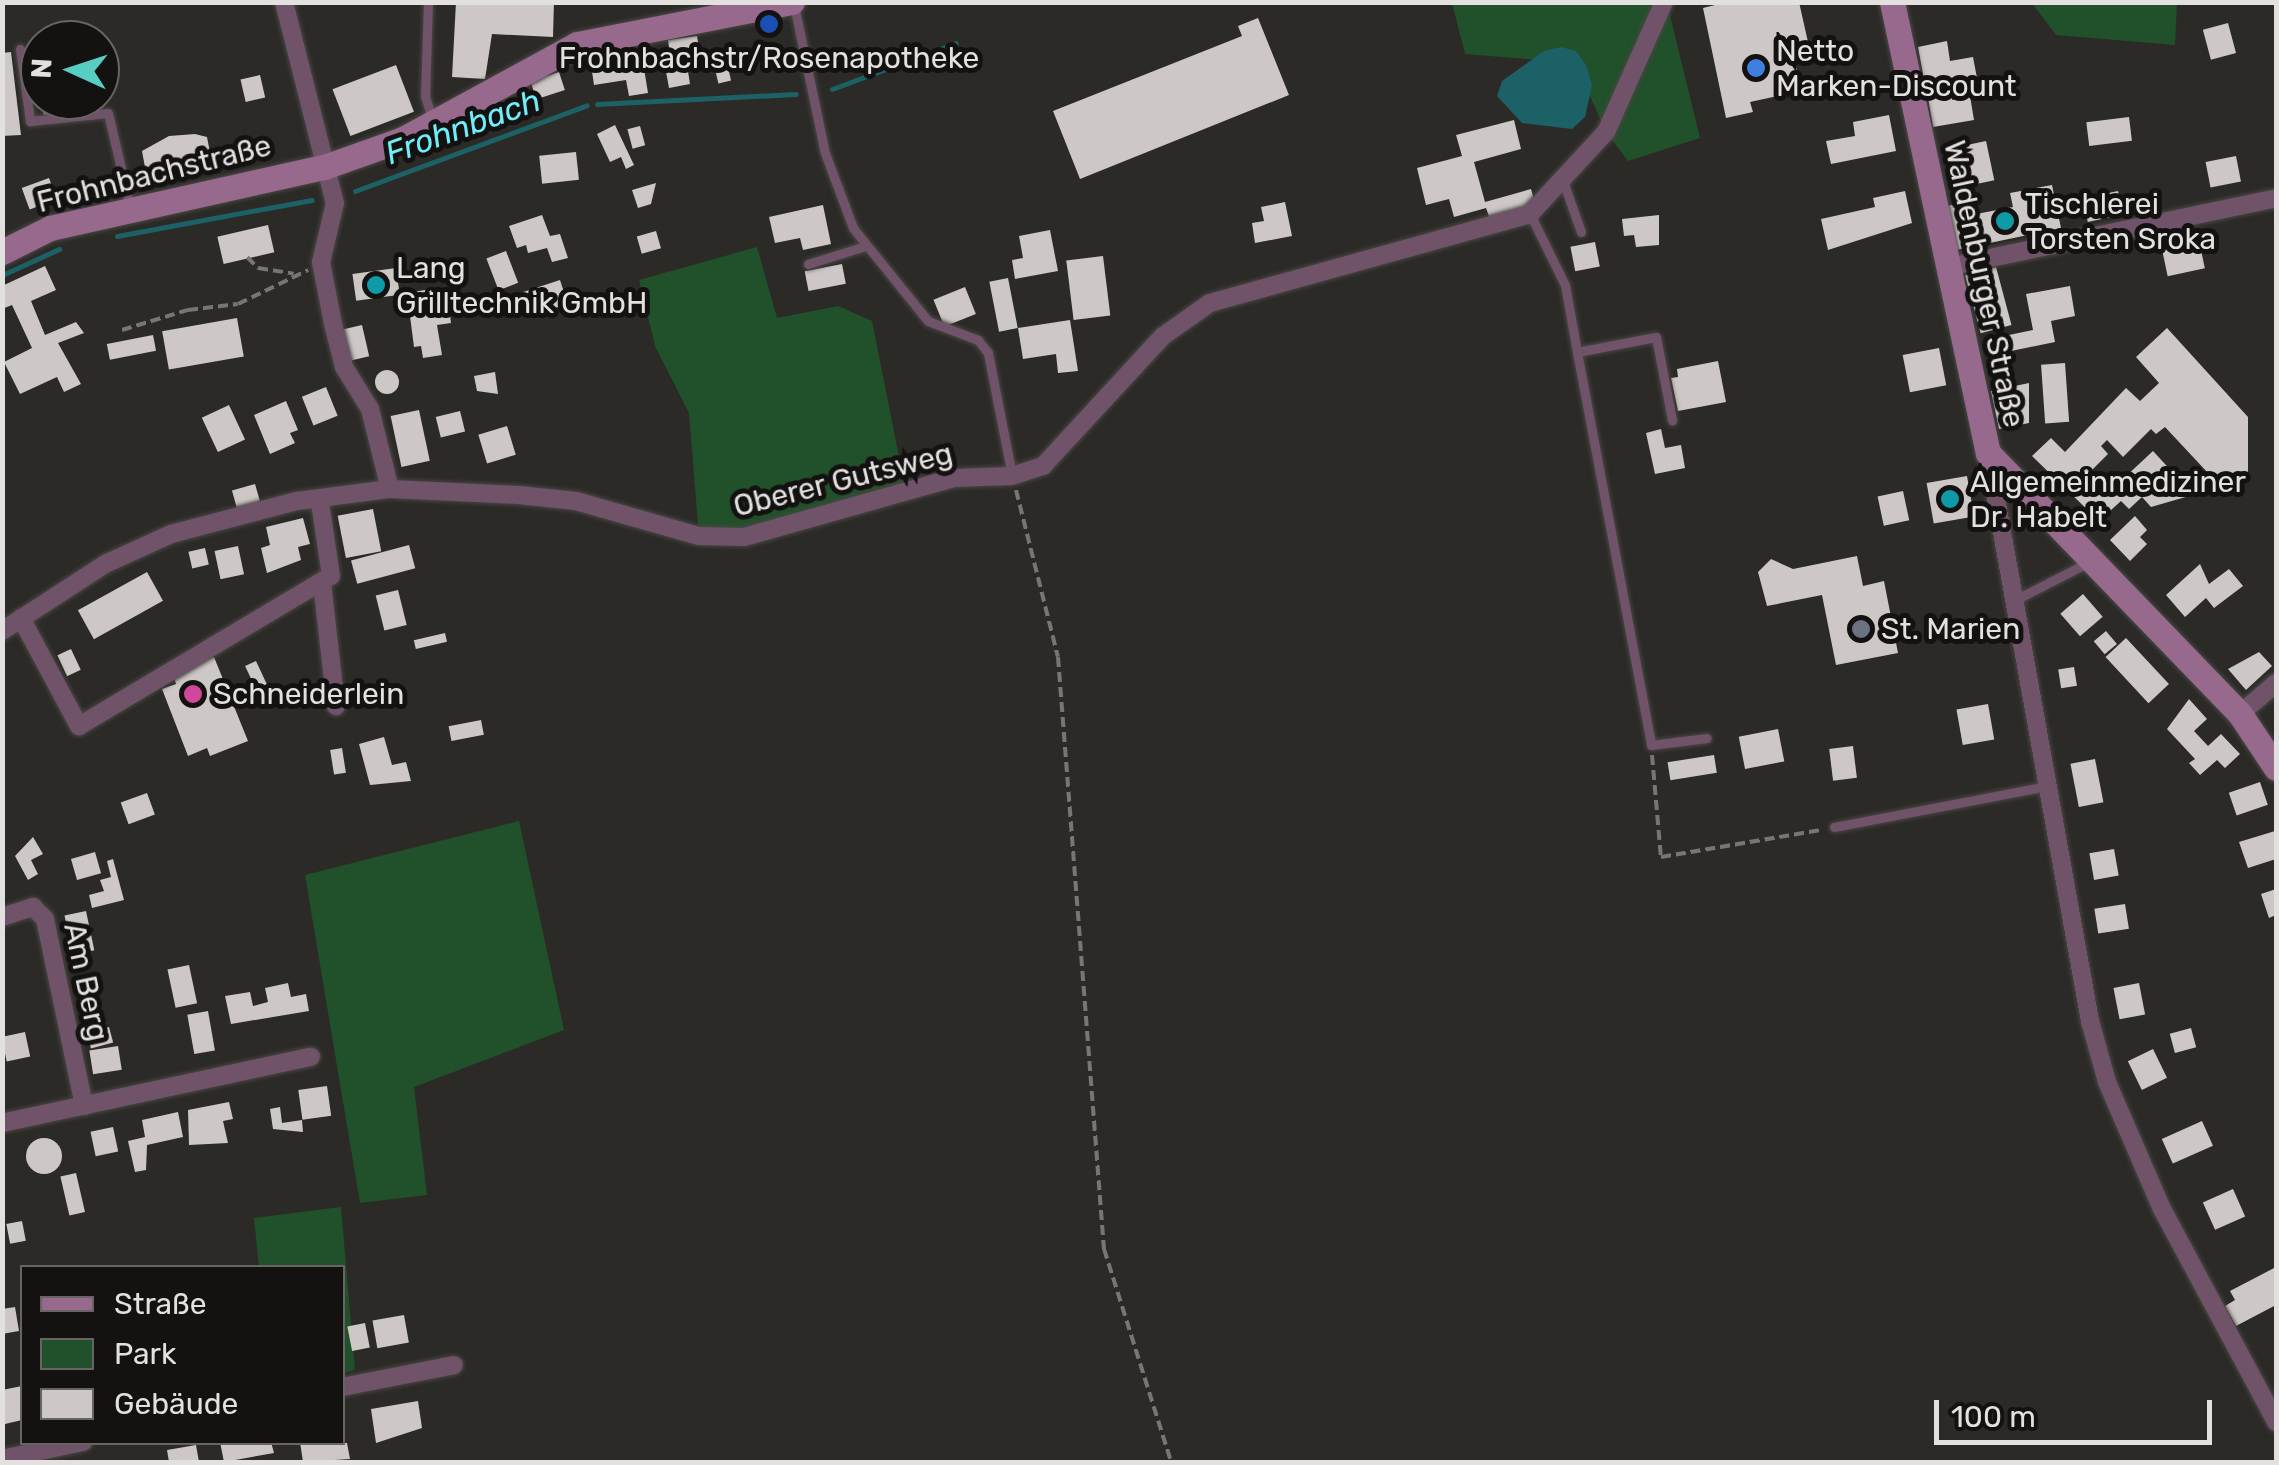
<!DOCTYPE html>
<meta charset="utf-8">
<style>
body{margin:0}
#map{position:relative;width:2279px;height:1465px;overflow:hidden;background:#2b2a26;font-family:Rubik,sans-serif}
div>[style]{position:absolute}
.green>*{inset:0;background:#20512a}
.water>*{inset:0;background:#1c6166}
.stream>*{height:5px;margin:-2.5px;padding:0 2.5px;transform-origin:2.5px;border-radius:2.5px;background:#1c6166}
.building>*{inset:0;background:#cdc8c6;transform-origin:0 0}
.round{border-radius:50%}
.path>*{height:4px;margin-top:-2px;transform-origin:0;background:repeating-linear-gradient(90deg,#777673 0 10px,transparent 0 15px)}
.roads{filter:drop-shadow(0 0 2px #484744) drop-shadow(0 0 2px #484744)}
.lane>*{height:9px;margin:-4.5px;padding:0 4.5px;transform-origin:4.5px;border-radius:4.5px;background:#705369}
.street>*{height:18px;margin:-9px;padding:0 9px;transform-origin:9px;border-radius:9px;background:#705369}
.secondary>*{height:25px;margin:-12.5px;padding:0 12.5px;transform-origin:12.5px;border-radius:12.5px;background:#97698c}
.dots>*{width:28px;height:28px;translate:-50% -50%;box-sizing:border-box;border:5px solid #131211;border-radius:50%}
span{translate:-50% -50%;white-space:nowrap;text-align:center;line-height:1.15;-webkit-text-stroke:10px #131211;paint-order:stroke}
.poi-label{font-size:30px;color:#e2e1df}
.left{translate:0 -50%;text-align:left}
.street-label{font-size:30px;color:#e2e1df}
.water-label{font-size:32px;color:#6feef9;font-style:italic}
.frame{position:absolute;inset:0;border:5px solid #e2e1df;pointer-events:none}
.legend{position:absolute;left:20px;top:1265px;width:325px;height:180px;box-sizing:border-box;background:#131211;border:2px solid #666563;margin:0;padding:12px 18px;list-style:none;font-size:30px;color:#e2e1df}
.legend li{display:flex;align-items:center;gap:20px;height:50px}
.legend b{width:50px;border:2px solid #666563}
.north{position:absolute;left:20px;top:20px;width:100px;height:100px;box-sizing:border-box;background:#131211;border:2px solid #666563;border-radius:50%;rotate:273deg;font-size:28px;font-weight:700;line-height:40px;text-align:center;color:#e2e1df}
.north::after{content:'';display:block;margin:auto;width:35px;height:45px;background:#56cec4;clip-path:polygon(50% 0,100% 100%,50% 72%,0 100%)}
.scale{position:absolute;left:1934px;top:1400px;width:278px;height:45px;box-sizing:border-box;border:5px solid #e2e1df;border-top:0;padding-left:12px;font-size:30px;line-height:35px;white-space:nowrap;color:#e2e1df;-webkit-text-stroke:8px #131211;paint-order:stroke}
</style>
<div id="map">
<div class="green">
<i style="clip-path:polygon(1452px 3px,1667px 3px,1700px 138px,1628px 161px,1606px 132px,1575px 63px,1465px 54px)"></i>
<i style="clip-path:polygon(2032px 3px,2177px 3px,2175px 45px,2056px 35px)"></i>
<i style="clip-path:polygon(757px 247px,777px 318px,838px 306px,872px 321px,906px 492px,834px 515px,699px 536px,689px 413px,655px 346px,639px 280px)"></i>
<i style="clip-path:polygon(519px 821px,564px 1030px,414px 1087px,427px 1195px,360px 1203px,305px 875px)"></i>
<i style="clip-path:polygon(341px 1207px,355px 1370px,343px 1373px,342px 1268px,259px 1267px,254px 1218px)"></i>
</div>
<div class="water">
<i style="clip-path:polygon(1561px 47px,1576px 51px,1586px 65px,1592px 85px,1585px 117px,1572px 129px,1522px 123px,1497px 96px,1502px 81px,1544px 51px)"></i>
</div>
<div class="stream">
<i style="left:832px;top:89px;width:132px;rotate:-20.4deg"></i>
<i style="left:597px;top:104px;width:199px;rotate:-2.9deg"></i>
<i style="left:355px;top:191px;width:247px;rotate:-20.3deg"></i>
<i style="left:117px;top:236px;width:198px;rotate:-10.5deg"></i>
<i style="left:2px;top:275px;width:63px;rotate:-24.5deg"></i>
</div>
<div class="building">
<i style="clip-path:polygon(456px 2px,554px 2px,553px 37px,492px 34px,485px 79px,452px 77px)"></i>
<i style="clip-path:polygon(1727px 2px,1799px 2px,1808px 42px,1792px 46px,1801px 91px,1750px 102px,1753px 112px,1726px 118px,1703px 8px)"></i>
<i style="clip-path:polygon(1258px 18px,1289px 95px,1080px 179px,1053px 111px,1242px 36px,1238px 26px)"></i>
<i style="left:2228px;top:23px;width:31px;height:26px;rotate:75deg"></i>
<i style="clip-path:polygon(697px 36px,700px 55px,687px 65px,690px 84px,669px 88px,663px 55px,670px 54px,668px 40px)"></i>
<i style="clip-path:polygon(1947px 41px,1950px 61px,1973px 57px,1977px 78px,1924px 80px,1918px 47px)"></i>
<i style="clip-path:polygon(641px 50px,648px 93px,629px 96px,626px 80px,594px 85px,590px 58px)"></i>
<i style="clip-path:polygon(11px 52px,21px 135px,2px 136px,2px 53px)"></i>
<i style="left:727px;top:63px;width:18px;height:13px;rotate:77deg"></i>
<i style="left:396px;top:65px;width:50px;height:68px;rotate:69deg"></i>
<i style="left:559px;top:72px;width:19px;height:30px;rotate:72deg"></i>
<i style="left:260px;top:75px;width:23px;height:20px;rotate:77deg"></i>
<i style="left:529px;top:93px;width:19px;height:25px;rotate:69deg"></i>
<i style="clip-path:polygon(1952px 94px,1952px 100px,1970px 96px,1974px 120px,1933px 127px,1928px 98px)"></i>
<i style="clip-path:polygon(41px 100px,72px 100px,74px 109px,44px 115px)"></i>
<i style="clip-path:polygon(1889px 115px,1896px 151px,1831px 164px,1826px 141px,1855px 136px,1853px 122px)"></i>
<i style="left:2129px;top:117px;width:24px;height:43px;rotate:83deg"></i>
<i style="clip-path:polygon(1514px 120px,1521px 149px,1474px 162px,1485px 202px,1531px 189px,1536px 206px,1490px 219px,1486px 208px,1454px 217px,1449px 199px,1426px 205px,1417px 168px,1462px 156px,1456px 135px)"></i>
<i style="clip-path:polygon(615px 125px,634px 165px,626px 169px,621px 157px,610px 162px,597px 134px)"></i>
<i style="left:640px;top:126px;width:20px;height:13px;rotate:75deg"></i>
<i style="clip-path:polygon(195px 134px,207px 137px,212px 163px,201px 166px,202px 173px,147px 178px,142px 151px,169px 136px)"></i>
<i style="left:1986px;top:141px;width:40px;height:34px;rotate:78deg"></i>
<i style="left:576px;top:152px;width:28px;height:37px;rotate:84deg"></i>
<i style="left:2236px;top:156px;width:26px;height:31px;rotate:79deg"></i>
<i style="left:49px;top:178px;width:23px;height:29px;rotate:70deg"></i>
<i style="clip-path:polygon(656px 183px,651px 204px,638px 208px,632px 190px)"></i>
<i style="clip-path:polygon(2052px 185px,2061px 228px,1956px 250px,1947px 206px,1973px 201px,1976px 214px,2013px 207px,2010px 193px)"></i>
<i style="clip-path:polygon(1905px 191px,1912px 223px,1828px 250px,1821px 219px,1875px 207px,1873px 198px)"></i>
<i style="left:2118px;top:191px;width:24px;height:36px;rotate:78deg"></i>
<i style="clip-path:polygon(1285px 202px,1292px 236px,1255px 243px,1252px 223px,1264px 221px,1261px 207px)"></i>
<i style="clip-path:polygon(823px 205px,831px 244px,803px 250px,800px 238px,775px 243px,769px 217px)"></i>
<i style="clip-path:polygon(542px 215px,550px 236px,560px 234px,568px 258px,552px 262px,547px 248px,528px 253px,526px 245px,517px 248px,509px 226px)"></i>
<i style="clip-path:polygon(1659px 215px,1659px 245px,1636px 247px,1634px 235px,1624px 236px,1622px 219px)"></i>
<i style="left:268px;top:225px;width:28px;height:52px;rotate:77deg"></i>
<i style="clip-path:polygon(1050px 230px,1058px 271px,1015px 279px,1012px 260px,1023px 258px,1019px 236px)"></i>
<i style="left:656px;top:231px;width:18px;height:20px;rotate:74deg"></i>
<i style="left:2198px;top:236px;width:33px;height:38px;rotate:78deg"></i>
<i style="left:1595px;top:242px;width:25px;height:25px;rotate:79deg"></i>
<i style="left:506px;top:251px;width:34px;height:21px;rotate:69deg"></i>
<i style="left:1103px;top:256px;width:60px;height:37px;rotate:83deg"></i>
<i style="left:842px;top:264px;width:20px;height:38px;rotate:79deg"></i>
<i style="clip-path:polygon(45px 266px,56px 290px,31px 301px,45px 335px,76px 322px,84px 333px,58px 343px,81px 384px,64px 392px,57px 377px,20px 394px,4px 362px,32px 348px,12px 305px,2px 309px,2px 286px)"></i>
<i style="left:1996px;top:267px;width:60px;height:32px;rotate:75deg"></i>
<i style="left:396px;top:268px;width:27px;height:44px;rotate:82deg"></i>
<i style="left:1008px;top:278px;width:51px;height:19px;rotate:79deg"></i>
<i style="left:560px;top:280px;width:25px;height:41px;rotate:72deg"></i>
<i style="clip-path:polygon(2070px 286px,2075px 316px,2051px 321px,2055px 342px,2011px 351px,2009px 335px,2033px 330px,2026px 294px)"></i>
<i style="left:965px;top:287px;width:29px;height:34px;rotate:68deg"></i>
<i style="clip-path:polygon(431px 289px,433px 301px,448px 299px,451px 323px,437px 325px,442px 355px,423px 358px,421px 346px,414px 347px,407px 293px)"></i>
<i style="left:237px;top:318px;width:39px;height:76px;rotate:80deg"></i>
<i style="clip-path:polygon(1070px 320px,1078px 371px,1058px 373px,1056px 354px,1023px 359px,1018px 328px)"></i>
<i style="left:362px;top:325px;width:32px;height:22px;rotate:77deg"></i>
<i style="clip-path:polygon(evenodd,2167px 328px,2248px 417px,2248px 479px,2151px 507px,2142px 497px,2129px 509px,2121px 501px,2099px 521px,2032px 456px,2051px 438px,2065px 452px,2126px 388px,2140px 401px,2159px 383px,2136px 357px,2167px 328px,2165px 427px,2208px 473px,2189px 490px,2153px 451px,2109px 492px,2096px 480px,2092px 470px,2108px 454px,2101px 446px,2107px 440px,2123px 457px,2151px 429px,2156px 434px,2165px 427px)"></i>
<i style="left:153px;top:335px;width:16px;height:47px;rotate:79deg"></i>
<i style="left:1939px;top:348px;width:38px;height:37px;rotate:79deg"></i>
<i style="clip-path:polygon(1718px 361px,1726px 402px,1678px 411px,1671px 378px,1678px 377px,1677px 369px)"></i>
<i style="left:2065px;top:363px;width:59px;height:24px;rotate:86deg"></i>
<i class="round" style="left:375px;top:370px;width:24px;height:24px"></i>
<i style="clip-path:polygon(495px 372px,498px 394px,477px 391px,474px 376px)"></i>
<i style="clip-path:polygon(2029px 383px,2029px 423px,1999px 429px,1991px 391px)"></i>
<i style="left:326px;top:387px;width:31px;height:26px;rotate:68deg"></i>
<i style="clip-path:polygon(286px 401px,298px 430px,290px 433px,295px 443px,270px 454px,254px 415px)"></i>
<i style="left:229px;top:405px;width:38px;height:30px;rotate:65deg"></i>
<i style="left:419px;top:410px;width:52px;height:29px;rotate:78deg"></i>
<i style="left:460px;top:411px;width:21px;height:25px;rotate:76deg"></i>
<i style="left:507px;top:426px;width:30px;height:30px;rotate:73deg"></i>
<i style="clip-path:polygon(1661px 429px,1665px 448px,1681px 445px,1685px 468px,1655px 474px,1646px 433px)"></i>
<i style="left:1967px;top:476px;width:41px;height:41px;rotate:80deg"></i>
<i style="left:255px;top:484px;width:18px;height:24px;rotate:74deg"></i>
<i style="left:1903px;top:491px;width:30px;height:26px;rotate:78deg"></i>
<i style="left:373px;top:509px;width:43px;height:36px;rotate:79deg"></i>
<i style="clip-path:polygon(2135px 516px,2147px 530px,2140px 537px,2147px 544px,2130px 561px,2110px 540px)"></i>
<i style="clip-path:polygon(303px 518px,310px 544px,298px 547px,301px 560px,267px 573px,261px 548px,270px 545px,266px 527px)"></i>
<i style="left:409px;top:545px;width:24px;height:60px;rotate:75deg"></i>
<i style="left:238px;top:546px;width:29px;height:24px;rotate:78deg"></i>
<i style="left:205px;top:548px;width:17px;height:17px;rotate:77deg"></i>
<i style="clip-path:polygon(1857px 556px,1863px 586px,1884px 581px,1898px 653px,1836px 665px,1822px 595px,1767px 606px,1758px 572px,1771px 559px,1793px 569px)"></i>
<i style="clip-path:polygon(2200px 564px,2209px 584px,2229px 569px,2243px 586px,2214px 608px,2206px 598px,2185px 617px,2166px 595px)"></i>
<i style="left:147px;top:572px;width:33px;height:79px;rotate:61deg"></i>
<i style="left:398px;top:590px;width:36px;height:23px;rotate:76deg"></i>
<i style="left:2083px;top:594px;width:30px;height:30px;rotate:49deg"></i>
<i style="left:2106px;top:631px;width:17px;height:16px;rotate:50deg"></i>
<i style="left:445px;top:633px;width:9px;height:32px;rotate:77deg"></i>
<i style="left:2126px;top:638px;width:63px;height:28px;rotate:47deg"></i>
<i style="left:71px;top:649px;width:23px;height:15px;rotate:65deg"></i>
<i style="clip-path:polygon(2259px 652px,2272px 666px,2246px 690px,2228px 669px)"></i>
<i style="clip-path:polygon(214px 657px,248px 741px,210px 756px,207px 748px,188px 756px,162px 689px,176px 684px,173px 674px)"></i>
<i style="left:256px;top:661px;width:38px;height:12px;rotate:65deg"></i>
<i style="left:2074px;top:667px;width:19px;height:16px;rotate:81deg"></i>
<i style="clip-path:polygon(2189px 699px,2207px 719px,2194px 731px,2208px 746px,2221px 734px,2240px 754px,2225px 768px,2217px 760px,2200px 775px,2189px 763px,2195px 759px,2167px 729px)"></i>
<i style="left:1988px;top:704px;width:36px;height:32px;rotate:80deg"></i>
<i style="left:481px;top:720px;width:15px;height:33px;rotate:79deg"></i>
<i style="left:1778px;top:729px;width:33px;height:40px;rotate:79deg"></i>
<i style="clip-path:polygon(384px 737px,392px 765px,406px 762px,411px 781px,370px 785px,359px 744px)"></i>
<i style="left:1853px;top:746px;width:32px;height:24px;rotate:83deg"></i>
<i style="left:342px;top:748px;width:25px;height:12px;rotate:81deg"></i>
<i style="left:1714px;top:755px;width:18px;height:47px;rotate:81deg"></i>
<i style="left:2095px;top:759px;width:44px;height:25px;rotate:79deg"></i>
<i style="left:2260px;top:782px;width:24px;height:33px;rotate:71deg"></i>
<i style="left:147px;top:793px;width:23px;height:28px;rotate:70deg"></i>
<i style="clip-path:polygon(2275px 831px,2276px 859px,2248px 868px,2239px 842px)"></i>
<i style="clip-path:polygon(33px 837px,43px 854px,31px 860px,38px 874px,28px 880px,15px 856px)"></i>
<i style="left:2114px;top:849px;width:27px;height:25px;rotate:80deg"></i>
<i style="left:95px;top:852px;width:22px;height:25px;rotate:74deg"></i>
<i style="clip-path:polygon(113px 859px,124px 900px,92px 908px,89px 895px,104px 891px,100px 880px,111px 877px,107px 861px)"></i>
<i style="clip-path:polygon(2276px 889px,2276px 915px,2269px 918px,2261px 894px)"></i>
<i style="left:2125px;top:904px;width:25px;height:31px;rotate:81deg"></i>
<i style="left:86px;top:911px;width:40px;height:22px;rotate:78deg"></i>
<i style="left:189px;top:965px;width:39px;height:22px;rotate:78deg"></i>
<i style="clip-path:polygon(288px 983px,291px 997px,306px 994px,309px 1011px,231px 1024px,225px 996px,250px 992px,253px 1006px,268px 1002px,265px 988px)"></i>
<i style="left:2139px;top:983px;width:32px;height:26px;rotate:79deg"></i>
<i style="left:208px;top:1011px;width:40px;height:21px;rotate:80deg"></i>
<i style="left:109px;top:1027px;width:16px;height:23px;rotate:75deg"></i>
<i style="left:2191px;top:1028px;width:20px;height:22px;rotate:75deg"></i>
<i style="left:25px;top:1032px;width:25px;height:24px;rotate:78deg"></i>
<i style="left:118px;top:1046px;width:24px;height:29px;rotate:81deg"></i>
<i style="left:2153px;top:1049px;width:32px;height:28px;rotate:64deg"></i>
<i style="left:327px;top:1086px;width:30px;height:29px;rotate:82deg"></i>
<i style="clip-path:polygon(229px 1102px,233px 1119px,223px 1121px,228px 1143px,189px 1145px,188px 1110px)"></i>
<i style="clip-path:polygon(280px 1107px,282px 1123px,302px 1120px,303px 1132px,273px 1129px,270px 1109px)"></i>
<i style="clip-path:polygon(178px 1112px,183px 1137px,147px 1145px,146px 1170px,135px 1172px,128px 1141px,145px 1137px,142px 1120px)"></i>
<i style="left:2202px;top:1121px;width:27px;height:44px;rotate:66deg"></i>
<i style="left:113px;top:1127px;width:25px;height:23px;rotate:78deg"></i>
<i class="round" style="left:26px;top:1138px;width:36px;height:36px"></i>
<i style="left:76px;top:1173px;width:40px;height:16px;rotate:77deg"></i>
<i style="left:2233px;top:1189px;width:30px;height:33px;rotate:66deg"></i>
<i style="left:22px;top:1221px;width:20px;height:16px;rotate:79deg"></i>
<i style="clip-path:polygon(2276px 1267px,2276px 1305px,2236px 1326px,2225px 1306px,2235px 1300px,2230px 1291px)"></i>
<i style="clip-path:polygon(15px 1307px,19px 1331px,2px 1334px,2px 1309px)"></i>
<i style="left:404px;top:1315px;width:28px;height:32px;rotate:80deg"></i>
<i style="left:365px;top:1323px;width:25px;height:18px;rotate:79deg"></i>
<i style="clip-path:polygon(22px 1386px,22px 1420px,5px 1424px,2px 1390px)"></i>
<i style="clip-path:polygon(418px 1401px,422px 1428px,376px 1443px,371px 1409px)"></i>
<i style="clip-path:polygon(220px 1442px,271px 1442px,274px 1453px,224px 1462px)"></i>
<i style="clip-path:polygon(300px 1442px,347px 1443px,350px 1459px,303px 1462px)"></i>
<i style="clip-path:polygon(196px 1445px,199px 1462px,169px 1462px,167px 1450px)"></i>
</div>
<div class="path">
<i style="left:247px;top:257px;width:16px;rotate:45deg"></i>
<i style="left:258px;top:268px;width:36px;rotate:9deg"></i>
<i style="left:122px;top:330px;width:69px;rotate:-16.9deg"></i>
<i style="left:188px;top:310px;width:50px;rotate:-6.8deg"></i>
<i style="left:238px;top:304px;width:78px;rotate:-25.9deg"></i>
<i style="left:1016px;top:490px;width:172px;rotate:75.9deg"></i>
<i style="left:1058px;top:657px;width:594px;rotate:85.56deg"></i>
<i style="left:1104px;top:1249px;width:223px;rotate:72.5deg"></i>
<i style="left:1652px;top:755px;width:102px;rotate:85deg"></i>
<i style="left:1661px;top:857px;width:162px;rotate:-9.6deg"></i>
</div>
<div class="roads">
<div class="lane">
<i style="left:428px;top:2px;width:94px;rotate:91.8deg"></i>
<i style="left:425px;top:96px;width:24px;rotate:73deg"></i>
<i style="left:794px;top:5px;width:151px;rotate:78.2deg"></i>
<i style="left:825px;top:153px;width:80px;rotate:69.5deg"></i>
<i style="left:853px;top:228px;width:119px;rotate:51.1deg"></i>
<i style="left:928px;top:321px;width:53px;rotate:20.8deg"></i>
<i style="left:978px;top:340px;width:16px;rotate:52deg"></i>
<i style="left:988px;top:353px;width:124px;rotate:78.9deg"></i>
<i style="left:20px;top:49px;width:73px;rotate:82.1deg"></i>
<i style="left:30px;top:121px;width:78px;rotate:-5.9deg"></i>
<i style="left:108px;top:113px;width:97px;rotate:76.8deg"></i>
<i style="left:1563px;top:181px;width:54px;rotate:70.6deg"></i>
<i style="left:1530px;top:214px;width:79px;rotate:63.8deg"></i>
<i style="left:1565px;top:285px;width:68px;rotate:79.8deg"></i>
<i style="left:1577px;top:352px;width:80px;rotate:-10.8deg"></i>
<i style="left:1656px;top:337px;width:85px;rotate:79.1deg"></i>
<i style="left:808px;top:264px;width:60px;rotate:-17.5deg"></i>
<i style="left:1577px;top:352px;width:400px;rotate:79.3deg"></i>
<i style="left:1651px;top:745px;width:56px;rotate:-7.1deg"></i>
<i style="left:2015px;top:600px;width:81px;rotate:-27.2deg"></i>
<i style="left:1834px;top:827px;width:217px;rotate:-10.9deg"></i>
</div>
<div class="street">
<i style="left:284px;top:2px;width:207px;rotate:75.8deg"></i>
<i style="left:335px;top:203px;width:61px;rotate:103.3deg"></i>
<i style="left:321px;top:262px;width:63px;rotate:79deg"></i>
<i style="left:333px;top:324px;width:44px;rotate:75.7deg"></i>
<i style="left:344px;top:367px;width:49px;rotate:58.2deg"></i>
<i style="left:370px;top:409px;width:82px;rotate:76deg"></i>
<i style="left:1947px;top:267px;width:336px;rotate:-11.8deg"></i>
<i style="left:1988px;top:454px;width:576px;rotate:79.8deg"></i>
<i style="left:2090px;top:1021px;width:63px;rotate:74.4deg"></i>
<i style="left:2107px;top:1082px;width:138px;rotate:66.6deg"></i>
<i style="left:2162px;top:1209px;width:242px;rotate:61.8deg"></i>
<i style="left:322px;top:583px;width:124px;rotate:83.5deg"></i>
<i style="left:21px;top:618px;width:123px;rotate:61.8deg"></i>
<i style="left:79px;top:726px;width:293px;rotate:-30.8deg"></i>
<i style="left:331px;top:576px;width:75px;rotate:-98.5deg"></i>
<i style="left:2px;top:631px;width:123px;rotate:-33deg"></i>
<i style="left:105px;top:564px;width:72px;rotate:-24.4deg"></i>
<i style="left:171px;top:534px;width:130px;rotate:-14.7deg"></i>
<i style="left:297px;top:501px;width:94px;rotate:-7.4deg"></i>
<i style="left:390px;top:489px;width:129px;rotate:2.7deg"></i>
<i style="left:519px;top:495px;width:57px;rotate:6deg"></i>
<i style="left:576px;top:501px;width:128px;rotate:15.9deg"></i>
<i style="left:699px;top:536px;width:45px;rotate:1.3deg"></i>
<i style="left:744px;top:537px;width:218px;rotate:-15.7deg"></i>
<i style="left:954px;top:478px;width:58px;rotate:-2deg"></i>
<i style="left:1012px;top:476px;width:33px;rotate:-18deg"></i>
<i style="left:1043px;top:466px;width:177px;rotate:-47.3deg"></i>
<i style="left:1163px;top:336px;width:57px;rotate:-35.1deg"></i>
<i style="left:1210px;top:303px;width:332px;rotate:-15.5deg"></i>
<i style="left:1530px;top:214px;width:112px;rotate:-47.2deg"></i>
<i style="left:1606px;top:132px;width:142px;rotate:-66deg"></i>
<i style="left:2240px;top:714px;width:48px;rotate:-40.7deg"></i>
<i style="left:2px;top:917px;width:33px;rotate:-18deg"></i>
<i style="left:33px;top:907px;width:17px;rotate:45deg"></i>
<i style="left:45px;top:919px;width:191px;rotate:78.2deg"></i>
<i style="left:2px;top:1123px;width:316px;rotate:-12.1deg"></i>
<i style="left:342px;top:1387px;width:114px;rotate:-11.1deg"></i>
<i style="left:2px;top:1459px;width:83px;rotate:-11.9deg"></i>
</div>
<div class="secondary">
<i style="left:1892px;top:2px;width:461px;rotate:78deg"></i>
<i style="left:1988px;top:453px;width:363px;rotate:46deg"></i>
<i style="left:2240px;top:714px;width:65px;rotate:56.3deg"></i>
<i style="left:2px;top:252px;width:54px;rotate:-26.6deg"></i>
<i style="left:50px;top:228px;width:281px;rotate:-12.6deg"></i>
<i style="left:324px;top:167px;width:84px;rotate:-19.5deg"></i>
<i style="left:403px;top:139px;width:198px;rotate:-28.6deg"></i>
<i style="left:577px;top:44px;width:219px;rotate:-11.1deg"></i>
</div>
</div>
<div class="dots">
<i style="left:769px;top:24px;background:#1a4fb4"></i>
<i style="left:1756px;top:68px;background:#3f7fe0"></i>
<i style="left:2005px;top:221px;background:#0f9aa8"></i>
<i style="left:376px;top:285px;background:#0f9aa8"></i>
<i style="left:1950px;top:499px;background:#0f9aa8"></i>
<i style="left:1861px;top:629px;background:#6b7280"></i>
<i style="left:193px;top:694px;background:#d1479c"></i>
</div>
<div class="poi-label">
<span class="left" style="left:1776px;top:68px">Netto<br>Marken-Discount</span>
<span style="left:769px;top:58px">Frohnbachstr/Rosenapotheke</span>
<span class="left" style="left:2025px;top:221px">Tischlerei<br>Torsten Sroka</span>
<span class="left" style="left:396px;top:285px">Lang<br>Grilltechnik GmbH</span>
<span class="left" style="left:1970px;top:499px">Allgemeinmediziner<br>Dr. Habelt</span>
<span class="left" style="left:1881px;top:629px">St. Marien</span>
<span class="left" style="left:213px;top:694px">Schneiderlein</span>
</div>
<div class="street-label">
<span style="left:154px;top:174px;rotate:-14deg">Frohnbachstraße</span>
<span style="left:1984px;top:284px;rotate:78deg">Waldenburger Straße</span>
<span style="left:843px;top:480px;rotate:-14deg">Oberer Gutsweg</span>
<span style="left:86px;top:982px;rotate:78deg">Am Berg</span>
</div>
<div class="water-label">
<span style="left:463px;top:127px;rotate:-20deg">Frohnbach</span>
</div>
<div class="frame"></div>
<ul class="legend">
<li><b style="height:12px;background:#97698c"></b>Straße</li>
<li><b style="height:28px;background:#20512a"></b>Park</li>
<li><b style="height:28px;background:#cdc8c6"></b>Gebäude</li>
</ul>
<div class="north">N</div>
<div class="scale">100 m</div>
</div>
